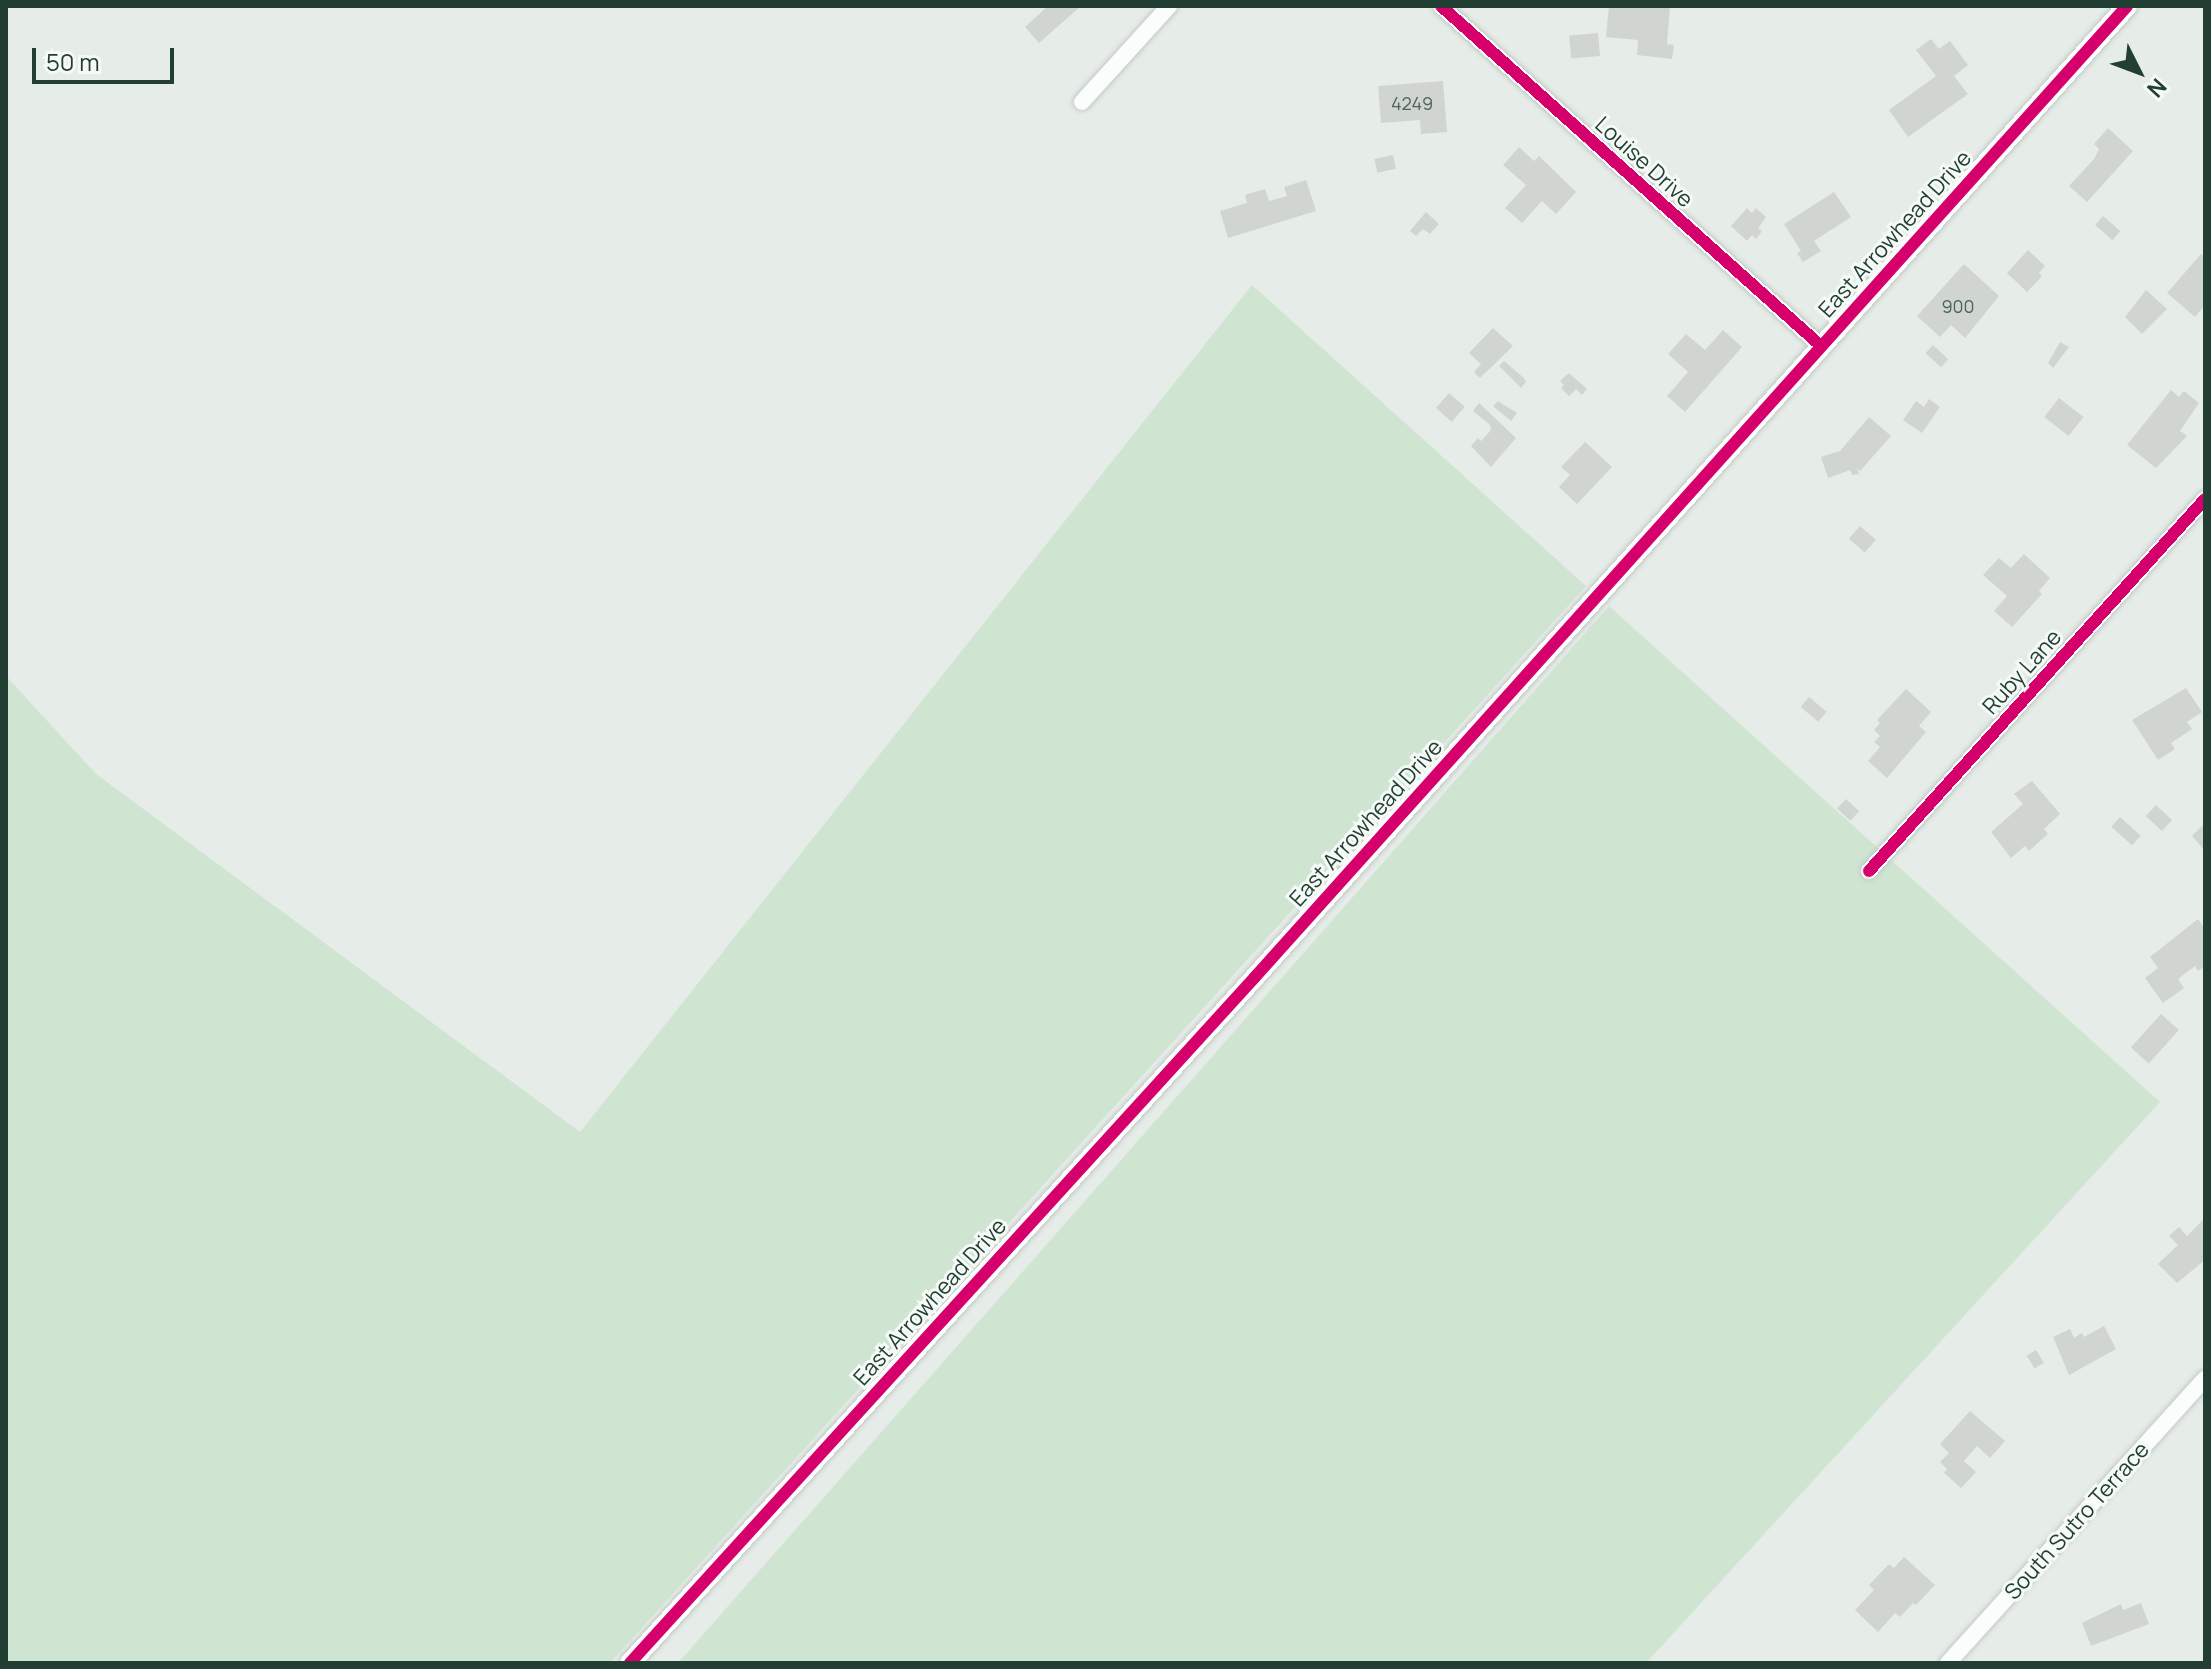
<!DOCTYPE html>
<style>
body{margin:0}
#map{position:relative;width:2211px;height:1669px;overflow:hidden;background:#e6ece8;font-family:Manrope,sans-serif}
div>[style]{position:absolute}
.green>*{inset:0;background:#cfe5d2}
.building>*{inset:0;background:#d0d5d2;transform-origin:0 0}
.roads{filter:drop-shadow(0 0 2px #c3c9c5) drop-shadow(0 0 2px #c3c9c5)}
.minor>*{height:16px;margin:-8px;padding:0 8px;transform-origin:8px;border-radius:8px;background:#fbfcfc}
.tertiary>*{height:20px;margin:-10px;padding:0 10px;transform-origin:10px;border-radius:10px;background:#fbfcfc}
.cycleway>*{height:12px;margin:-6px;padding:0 6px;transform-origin:6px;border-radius:6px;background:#d6006c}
span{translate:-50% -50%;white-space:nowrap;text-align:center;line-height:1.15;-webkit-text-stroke:6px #f5faf6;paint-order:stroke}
.number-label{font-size:18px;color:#4e645b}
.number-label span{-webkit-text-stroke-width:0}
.street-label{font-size:22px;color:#233f33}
.frame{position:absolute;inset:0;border:8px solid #233f33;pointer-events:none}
.north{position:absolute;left:2099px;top:32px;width:80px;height:80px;-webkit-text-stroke:6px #f5faf6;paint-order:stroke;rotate:132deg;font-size:22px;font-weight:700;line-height:32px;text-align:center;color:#233f33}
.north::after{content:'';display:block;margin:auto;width:28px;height:36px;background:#233f33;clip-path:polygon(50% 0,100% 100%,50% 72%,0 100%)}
.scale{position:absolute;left:32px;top:48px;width:142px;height:36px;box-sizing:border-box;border:4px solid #233f33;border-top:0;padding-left:10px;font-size:24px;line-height:28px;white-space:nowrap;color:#233f33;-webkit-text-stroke:6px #f5faf6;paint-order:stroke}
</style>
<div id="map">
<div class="green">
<i style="clip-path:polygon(1252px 285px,1586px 586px,610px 1663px,6px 1663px,6px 676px,96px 774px,580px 1132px)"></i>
<i style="clip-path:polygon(1609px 606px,2160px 1102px,1646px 1663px,678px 1663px)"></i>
</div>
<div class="building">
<i style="clip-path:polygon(1048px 6px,1081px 6px,1039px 43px,1025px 27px)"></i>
<i style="clip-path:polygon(1609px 6px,1670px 6px,1667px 44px,1674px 45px,1672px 59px,1637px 55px,1638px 40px,1606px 37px)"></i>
<i style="left:1598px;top:33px;width:23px;height:29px;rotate:85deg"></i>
<i style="clip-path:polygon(1931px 39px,1939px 49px,1950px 41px,1968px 65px,1954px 76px,1968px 94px,1908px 137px,1889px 110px,1936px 76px,1916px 50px)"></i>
<i style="clip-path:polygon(1443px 81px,1447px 132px,1421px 134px,1420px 120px,1381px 123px,1378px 86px)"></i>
<i style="clip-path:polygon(2108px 128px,2133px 151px,2087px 202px,2069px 186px,2094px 159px,2099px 149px,2094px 144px)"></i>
<i style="clip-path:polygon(1519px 147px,1534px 161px,1539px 156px,1576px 192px,1556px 214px,1542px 201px,1522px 223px,1505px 208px,1526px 185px,1503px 165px)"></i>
<i style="left:1393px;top:155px;width:14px;height:19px;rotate:78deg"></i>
<i style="clip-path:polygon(1306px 180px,1316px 211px,1228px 238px,1220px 211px,1247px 203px,1245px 195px,1265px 189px,1269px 201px,1287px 196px,1284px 187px)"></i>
<i style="clip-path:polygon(1834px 192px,1851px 217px,1814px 241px,1821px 251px,1803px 262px,1797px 253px,1801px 251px,1784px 224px)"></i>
<i style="clip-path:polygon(1747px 208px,1752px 213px,1756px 208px,1766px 217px,1758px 228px,1762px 231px,1756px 239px,1752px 235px,1747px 241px,1731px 226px)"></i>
<i style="clip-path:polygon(1426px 212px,1439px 224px,1430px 234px,1423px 229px,1416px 236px,1410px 231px)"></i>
<i style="left:2103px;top:216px;width:23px;height:12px;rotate:41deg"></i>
<i style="clip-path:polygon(2028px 250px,2045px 266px,2039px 273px,2042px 276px,2027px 292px,2007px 273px)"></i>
<i style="clip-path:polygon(2201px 254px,2205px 257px,2205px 305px,2195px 317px,2167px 293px)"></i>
<i style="clip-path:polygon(1964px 264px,1999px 296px,1965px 338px,1951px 325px,1940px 337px,1917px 316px)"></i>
<i style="clip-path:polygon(2146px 290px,2167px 309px,2142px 334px,2125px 317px)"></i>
<i style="clip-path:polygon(1493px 328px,1513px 346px,1480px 378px,1474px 372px,1481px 364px,1469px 353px)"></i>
<i style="clip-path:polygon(1723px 330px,1742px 347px,1685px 412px,1667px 396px,1688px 372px,1668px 354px,1686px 334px,1705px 350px)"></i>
<i style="clip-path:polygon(2060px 342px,2069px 347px,2053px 368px,2048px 363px)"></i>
<i style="left:1933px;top:345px;width:21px;height:11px;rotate:43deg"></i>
<i style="clip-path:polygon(1504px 361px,1524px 378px,1526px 382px,1521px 388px,1499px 366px)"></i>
<i style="clip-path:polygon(1569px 373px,1587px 389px,1582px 395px,1576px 389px,1569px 396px,1561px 388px,1564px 385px,1560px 381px)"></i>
<i style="clip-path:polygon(2171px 390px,2179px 397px,2184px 391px,2199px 403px,2180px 431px,2187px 436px,2156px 468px,2127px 445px)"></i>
<i style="left:1449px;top:393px;width:21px;height:20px;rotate:41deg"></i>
<i style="left:2059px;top:398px;width:31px;height:24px;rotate:38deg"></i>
<i style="clip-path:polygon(1929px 399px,1940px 407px,1922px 433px,1903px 420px,1916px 401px,1924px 407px)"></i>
<i style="clip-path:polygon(1498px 401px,1517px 413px,1511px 421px,1493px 406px)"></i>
<i style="clip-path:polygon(1479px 403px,1516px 438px,1491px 467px,1471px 446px,1478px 438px,1481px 441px,1491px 430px,1490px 425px,1473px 411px)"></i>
<i style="clip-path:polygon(1869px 417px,1891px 436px,1860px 471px,1857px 468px,1859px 474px,1852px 475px,1850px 470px,1828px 478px,1821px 457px,1840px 451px)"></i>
<i style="clip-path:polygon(1585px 442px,1612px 467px,1577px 504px,1559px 487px,1570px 475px,1561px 467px)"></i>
<i style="left:1860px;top:526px;width:21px;height:17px;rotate:41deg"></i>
<i style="clip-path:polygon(2024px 554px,2050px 578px,2039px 591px,2042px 594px,2012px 627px,1994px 611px,2007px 596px,1983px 575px,1999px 558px,2011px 568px)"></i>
<i style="clip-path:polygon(2186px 688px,2202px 712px,2187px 722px,2192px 729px,2171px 743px,2175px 749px,2158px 760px,2132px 720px)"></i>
<i style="clip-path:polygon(1906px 689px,1931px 712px,1919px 726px,1926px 732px,1887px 778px,1868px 761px,1880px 747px,1874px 742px,1880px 736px,1874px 730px,1880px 723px,1877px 720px)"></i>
<i style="left:1809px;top:697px;width:23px;height:13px;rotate:40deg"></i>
<i style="clip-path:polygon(2032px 781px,2060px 814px,2044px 829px,2048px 834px,2029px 851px,2025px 846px,2011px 858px,1991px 832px,2023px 804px,2014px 794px)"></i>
<i style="left:1846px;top:799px;width:18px;height:13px;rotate:43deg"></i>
<i style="left:2156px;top:805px;width:22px;height:15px;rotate:43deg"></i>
<i style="left:2120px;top:817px;width:28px;height:13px;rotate:42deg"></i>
<i style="clip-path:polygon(2203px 825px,2205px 827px,2205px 851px,2192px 836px)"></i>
<i style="clip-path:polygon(2198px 919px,2205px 929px,2205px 966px,2198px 971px,2195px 966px,2178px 979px,2184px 988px,2163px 1003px,2145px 978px,2158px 968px,2150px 957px)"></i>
<i style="left:2161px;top:1014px;width:24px;height:45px;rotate:42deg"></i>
<i style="clip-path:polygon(2203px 1220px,2205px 1260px,2177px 1283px,2158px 1264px,2178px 1245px,2169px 1236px,2179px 1227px,2187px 1236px)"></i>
<i style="clip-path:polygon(2104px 1326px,2116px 1349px,2069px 1375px,2053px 1337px,2070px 1329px,2074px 1338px,2082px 1333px,2084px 1337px)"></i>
<i style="left:2036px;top:1350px;width:15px;height:11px;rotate:58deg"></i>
<i style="clip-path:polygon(1970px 1411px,2005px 1441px,1990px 1458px,1977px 1446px,1964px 1461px,1976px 1472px,1961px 1488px,1944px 1473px,1947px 1469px,1940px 1462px,1949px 1453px,1940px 1444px)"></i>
<i style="clip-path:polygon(1904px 1557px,1935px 1585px,1916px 1605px,1913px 1603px,1900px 1617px,1895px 1613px,1878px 1632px,1855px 1610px,1874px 1590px,1869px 1585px,1889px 1564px,1894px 1568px)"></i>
<i style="clip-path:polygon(2141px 1603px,2149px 1624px,2091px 1646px,2082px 1623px,2121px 1604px,2123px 1610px)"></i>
</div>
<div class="roads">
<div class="minor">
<i style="left:1441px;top:6px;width:510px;rotate:41.82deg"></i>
<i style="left:1082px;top:102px;width:130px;rotate:-47.8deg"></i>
<i style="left:1869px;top:871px;width:501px;rotate:-47.91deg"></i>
<i style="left:1948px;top:1663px;width:383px;rotate:-47.9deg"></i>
</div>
<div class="tertiary">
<i style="left:630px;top:1663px;width:928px;rotate:-47.66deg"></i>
<i style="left:1255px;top:977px;width:1305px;rotate:-48.07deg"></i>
</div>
</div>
<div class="cycleway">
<i style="left:1441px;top:6px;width:510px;rotate:41.82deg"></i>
<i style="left:1869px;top:871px;width:501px;rotate:-47.91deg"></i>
<i style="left:630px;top:1663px;width:928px;rotate:-47.66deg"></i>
<i style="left:1255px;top:977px;width:1305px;rotate:-48.07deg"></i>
</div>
<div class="number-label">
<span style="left:1412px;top:103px">4249</span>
<span style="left:1958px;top:306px">900</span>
</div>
<div class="street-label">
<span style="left:1644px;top:162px;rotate:42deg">Louise Drive</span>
<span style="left:1895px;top:234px;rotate:-48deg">East Arrowhead Drive</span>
<span style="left:2022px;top:672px;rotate:-48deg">Ruby Lane</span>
<span style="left:1366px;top:823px;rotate:-48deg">East Arrowhead Drive</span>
<span style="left:930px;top:1302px;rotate:-48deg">East Arrowhead Drive</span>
<span style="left:2077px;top:1521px;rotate:-48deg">South Sutro Terrace</span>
</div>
<div class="frame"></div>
<div class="north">N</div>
<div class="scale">50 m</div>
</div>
